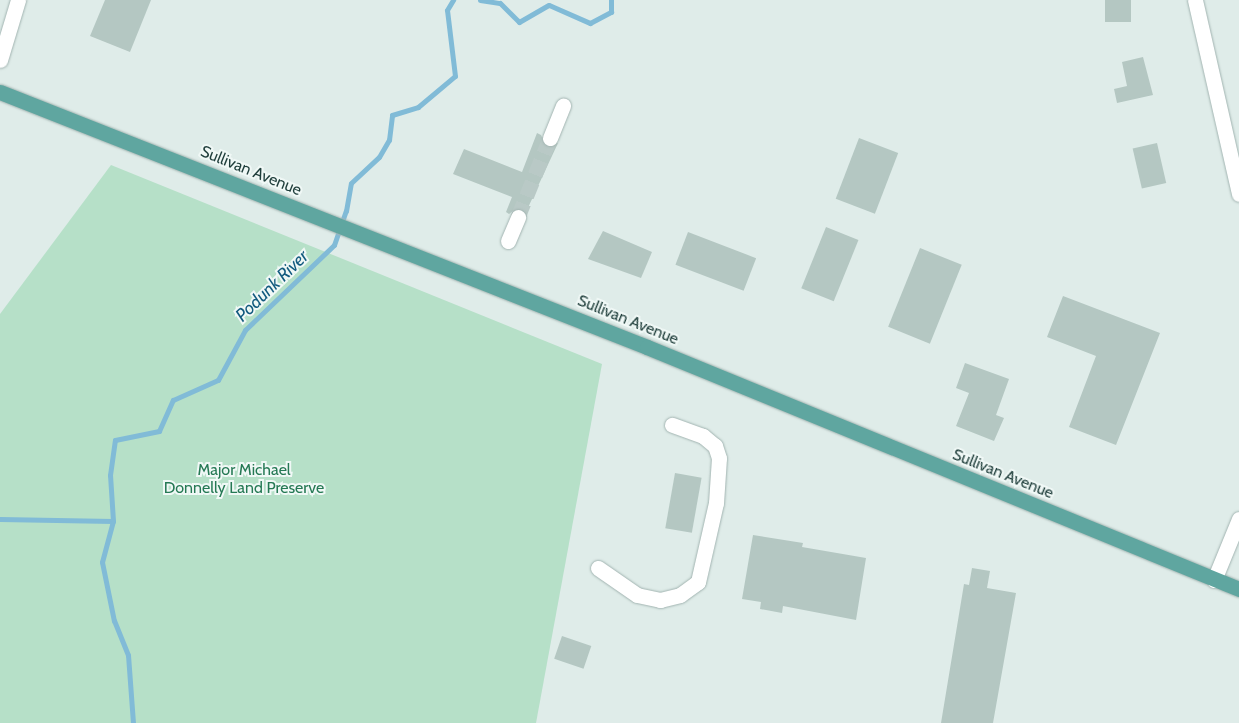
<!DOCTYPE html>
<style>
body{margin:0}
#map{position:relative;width:1239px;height:723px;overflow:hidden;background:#dfece9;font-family:Cabin,sans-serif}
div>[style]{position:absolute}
.green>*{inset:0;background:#b6e0c8}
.stream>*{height:5px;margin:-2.5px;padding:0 2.5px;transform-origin:2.5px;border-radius:2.5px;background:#81bbd7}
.building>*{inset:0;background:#b4c7c2;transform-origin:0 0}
.minor-tunnel>*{height:15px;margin-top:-7.5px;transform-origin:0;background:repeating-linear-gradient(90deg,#b9c9c6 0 15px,transparent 0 23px)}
.roads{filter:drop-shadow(0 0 1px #a2b4b1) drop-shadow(0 0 1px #a2b4b1)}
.minor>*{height:15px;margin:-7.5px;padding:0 7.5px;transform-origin:7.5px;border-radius:7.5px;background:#fff}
.major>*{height:15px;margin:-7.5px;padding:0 7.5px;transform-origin:7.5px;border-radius:7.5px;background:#5fa6a0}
span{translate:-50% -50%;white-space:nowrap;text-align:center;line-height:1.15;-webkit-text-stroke:4px #f0f8f6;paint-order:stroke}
.street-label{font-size:16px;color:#1f3e3b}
.park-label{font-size:16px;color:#257954}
.water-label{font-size:18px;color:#135b7f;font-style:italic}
</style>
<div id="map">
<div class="green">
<i style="clip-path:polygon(111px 165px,602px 364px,536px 723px,0 723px,0 314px)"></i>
</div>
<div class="stream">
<i style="left:480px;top:0;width:20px;rotate:9deg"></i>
<i style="left:500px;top:3px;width:27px;rotate:45deg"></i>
<i style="left:519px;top:22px;width:34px;rotate:-30deg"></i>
<i style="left:549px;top:5px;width:45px;rotate:23.7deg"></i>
<i style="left:590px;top:23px;width:24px;rotate:-28deg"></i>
<i style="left:611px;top:12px;width:12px;rotate:-90deg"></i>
<i style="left:0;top:519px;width:113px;rotate:1deg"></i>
<i style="left:133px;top:723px;width:68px;rotate:-94.2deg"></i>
<i style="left:128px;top:655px;width:37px;rotate:-112deg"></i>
<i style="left:114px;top:621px;width:60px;rotate:-101.5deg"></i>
<i style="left:102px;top:562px;width:42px;rotate:-75deg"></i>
<i style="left:113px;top:521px;width:46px;rotate:-93.7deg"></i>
<i style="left:110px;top:475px;width:35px;rotate:-82deg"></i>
<i style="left:115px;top:440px;width:45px;rotate:-11.6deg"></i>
<i style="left:159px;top:431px;width:34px;rotate:-66deg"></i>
<i style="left:173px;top:400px;width:49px;rotate:-24deg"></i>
<i style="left:218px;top:380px;width:57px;rotate:-61.6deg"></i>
<i style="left:245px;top:330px;width:123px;rotate:-43.7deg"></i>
<i style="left:334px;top:245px;width:36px;rotate:-71deg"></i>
<i style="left:346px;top:211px;width:28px;rotate:-80deg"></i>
<i style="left:351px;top:183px;width:38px;rotate:-43deg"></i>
<i style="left:379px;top:157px;width:20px;rotate:-60deg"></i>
<i style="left:389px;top:140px;width:25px;rotate:-83deg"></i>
<i style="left:392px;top:115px;width:27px;rotate:-17deg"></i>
<i style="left:418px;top:107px;width:48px;rotate:-40deg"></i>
<i style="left:455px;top:76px;width:66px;rotate:-96.9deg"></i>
<i style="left:447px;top:10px;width:12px;rotate:-59deg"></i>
</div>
<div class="building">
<i style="clip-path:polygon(105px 0,151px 0,130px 52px,90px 36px)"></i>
<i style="left:1105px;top:0;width:26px;height:22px"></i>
<i style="clip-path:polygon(1143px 57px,1153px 95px,1117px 103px,1114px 89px,1127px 86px,1122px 62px)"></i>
<i style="clip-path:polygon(537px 133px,541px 135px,546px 146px,558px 143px,526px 212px,517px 208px,509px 214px,506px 212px,512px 197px,453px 174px,464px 149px,522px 172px)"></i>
<i style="left:859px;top:138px;width:42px;height:65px;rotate:21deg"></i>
<i style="left:1157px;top:143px;width:41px;height:25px;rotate:77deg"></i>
<i style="left:826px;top:227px;width:35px;height:66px;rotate:22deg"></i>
<i style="clip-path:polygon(603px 231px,652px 252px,641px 278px,588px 259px)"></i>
<i style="left:688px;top:232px;width:73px;height:35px;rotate:21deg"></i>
<i style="left:920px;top:248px;width:45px;height:85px;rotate:22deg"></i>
<i style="clip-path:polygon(1063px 296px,1160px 333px,1116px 445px,1069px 427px,1096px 356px,1047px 337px)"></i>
<i style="clip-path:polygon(965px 363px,1009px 379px,996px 415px,1004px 418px,994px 441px,956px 426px,969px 393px,956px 388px)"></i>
<i style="left:675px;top:473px;width:27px;height:56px;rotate:10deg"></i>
<i style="clip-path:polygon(753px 535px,803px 543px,802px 547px,866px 558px,856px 620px,783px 606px,782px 613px,760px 609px,761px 602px,742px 599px)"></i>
<i style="clip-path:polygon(972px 568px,990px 571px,987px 588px,1016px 593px,993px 723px,941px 723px,964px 584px,969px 585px)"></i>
<i style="left:562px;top:636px;width:31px;height:24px;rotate:19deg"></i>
</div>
<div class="minor-tunnel">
<i style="left:518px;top:217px;width:85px;rotate:-67.9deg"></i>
</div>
<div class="roads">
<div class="minor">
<i style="left:1195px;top:0;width:199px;rotate:77.2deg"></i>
<i style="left:0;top:60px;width:63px;rotate:-73.3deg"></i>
<i style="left:550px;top:138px;width:35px;rotate:-68deg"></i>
<i style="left:508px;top:241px;width:26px;rotate:-67deg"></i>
<i style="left:598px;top:568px;width:47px;rotate:34.7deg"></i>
<i style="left:637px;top:595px;width:24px;rotate:12deg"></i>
<i style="left:660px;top:600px;width:21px;rotate:-14deg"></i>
<i style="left:680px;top:595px;width:22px;rotate:-36deg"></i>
<i style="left:698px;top:582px;width:81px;rotate:-77.2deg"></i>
<i style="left:716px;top:503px;width:45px;rotate:-86.2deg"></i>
<i style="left:719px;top:458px;width:13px;rotate:-108deg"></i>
<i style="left:715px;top:446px;width:16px;rotate:-140deg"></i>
<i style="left:703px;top:436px;width:33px;rotate:-160deg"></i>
<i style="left:1214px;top:580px;width:66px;rotate:-67.7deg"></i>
</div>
<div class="major">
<i style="left:0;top:92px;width:695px;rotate:21.51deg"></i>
<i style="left:647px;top:347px;width:640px;rotate:22.23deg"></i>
</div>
</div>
<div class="street-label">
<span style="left:251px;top:171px;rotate:22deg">Sullivan Avenue</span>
<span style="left:628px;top:320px;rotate:22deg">Sullivan Avenue</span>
<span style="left:1003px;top:474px;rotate:22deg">Sullivan Avenue</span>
</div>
<div class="park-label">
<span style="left:244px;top:479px">Major Michael<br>Donnelly Land Preserve</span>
</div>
<div class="water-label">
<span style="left:272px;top:286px;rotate:-44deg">Podunk River</span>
</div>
</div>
